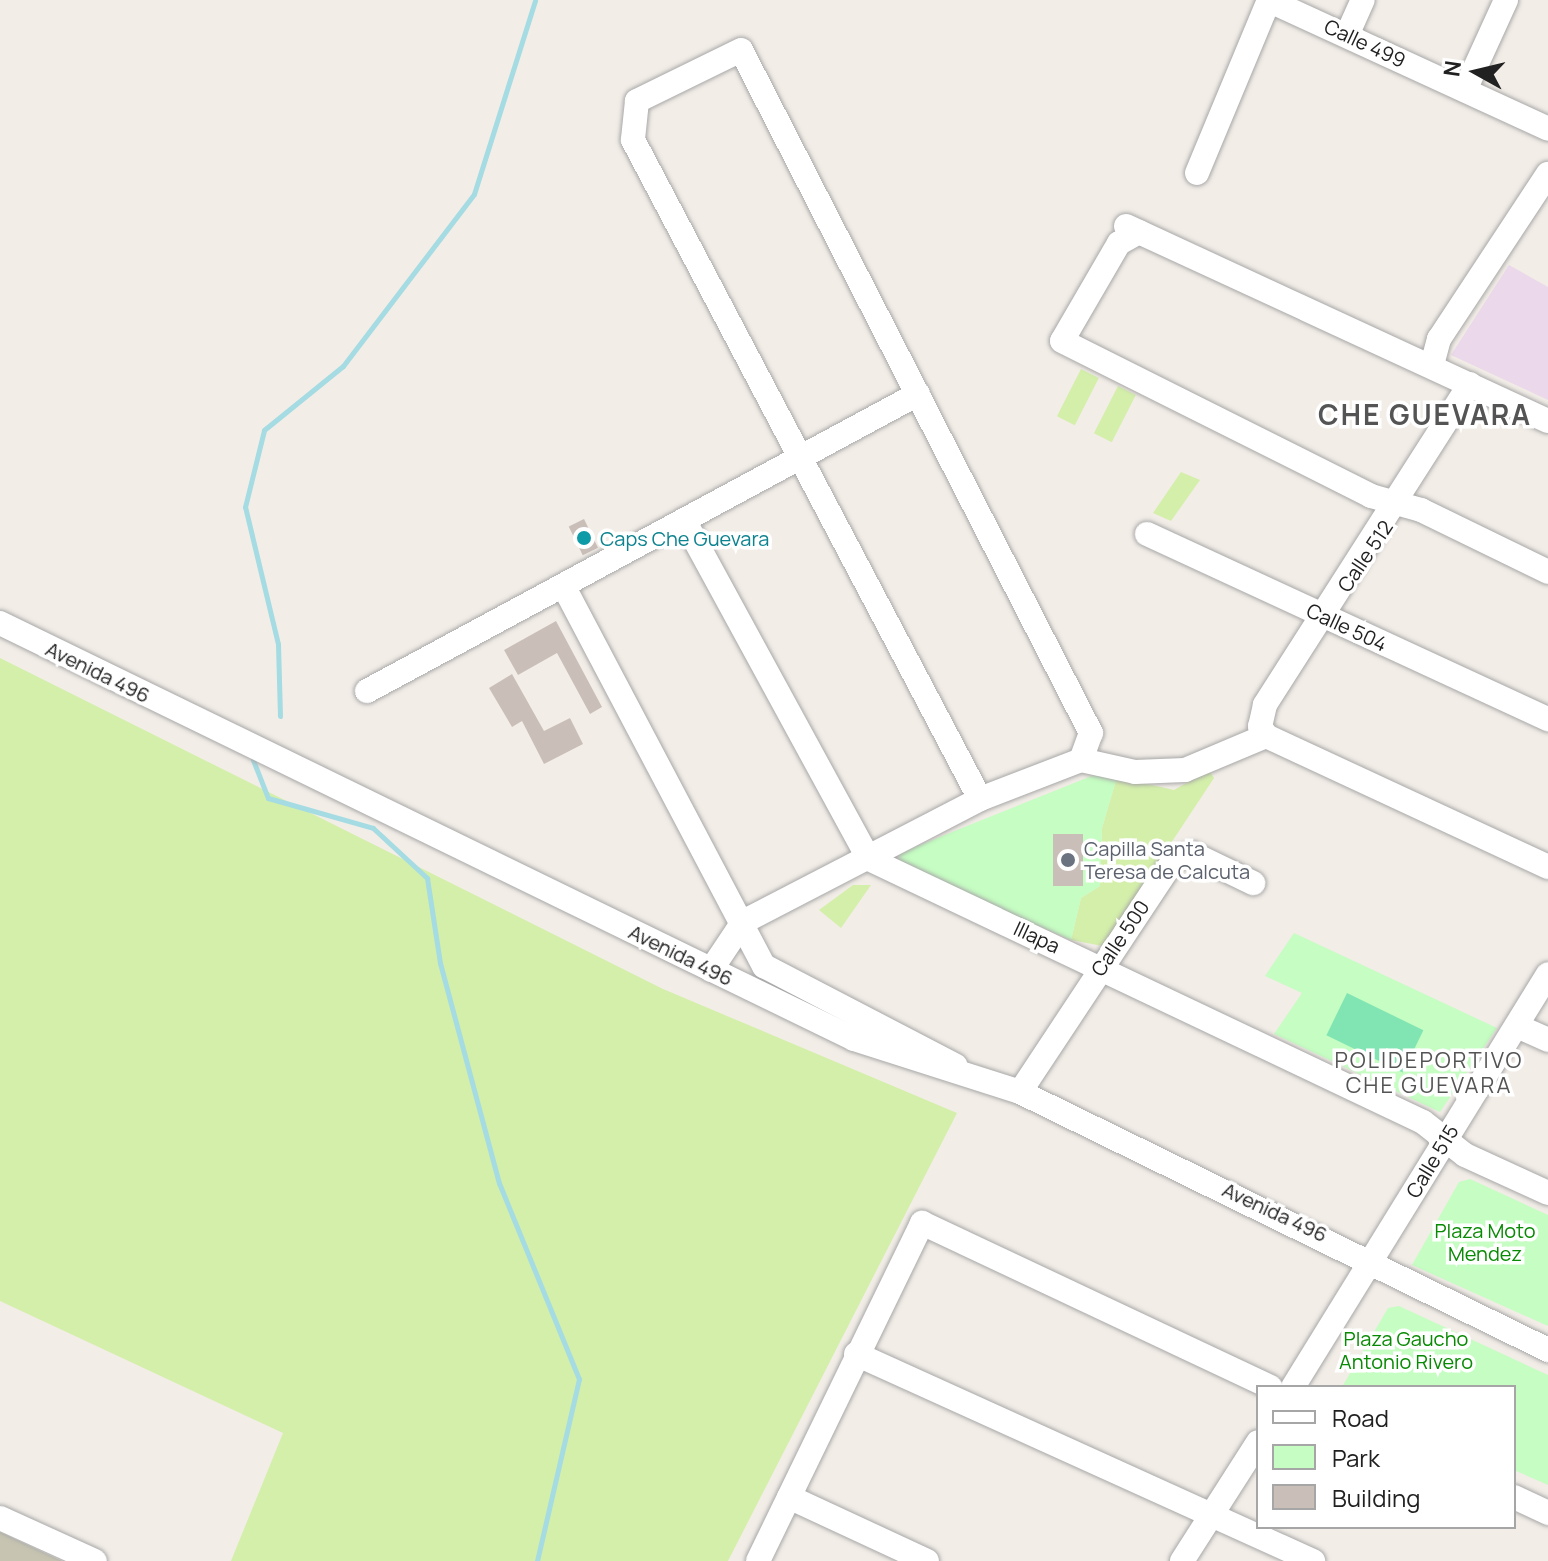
<!DOCTYPE html>
<style>
body{margin:0}
#map{position:relative;width:1548px;height:1561px;overflow:hidden;background:#f2ede7;font-family:Manrope,sans-serif}
div>[style]{position:absolute}
.industrial>*{inset:0;background:#ebd8ea}
.construction>*{inset:0;background:#c7c5b1}
.grass>*{inset:0;background:#d4efaa;transform-origin:0 0}
.park>*{inset:0;background:#c5fdc2}
.pitch>*{inset:0;background:#80e5b2;transform-origin:0 0}
.stream>*{height:5px;margin:-2.5px;padding:0 2.5px;transform-origin:2.5px;border-radius:2.5px;background:#a5dbe2}
.building>*{inset:0;background:#cabeb9;transform-origin:0 0}
.roads{filter:drop-shadow(0 0 2px #a8a8a8) drop-shadow(0 0 2px #a8a8a8)}
.minor>*{height:24px;margin:-12px;padding:0 12px;transform-origin:12px;border-radius:12px;background:#fff}
.dots>*{width:22px;height:22px;translate:-50% -50%;box-sizing:border-box;border:4px solid #fff;border-radius:50%}
span{translate:-50% -50%;white-space:nowrap;text-align:center;line-height:1.15;-webkit-text-stroke:7px #fff;paint-order:stroke}
.street-label{font-size:20px;color:#212121}
.culture-label{font-size:20px;color:#0d838f}
.left{translate:0 -50%;text-align:left}
.worship-label{font-size:20px;color:#5b616d}
.park-label{font-size:20px;color:#098a04}
.neighbourhood-label{font-size:22px;color:#545454;letter-spacing:2px}
.district-label{font-size:28px;color:#545454;font-weight:700;letter-spacing:2px}
.legend{position:absolute;left:1256px;top:1385px;width:260px;height:144px;box-sizing:border-box;background:#fff;border:2px solid #a6a6a6;margin:0;padding:10px 14px;list-style:none;font-size:24px;color:#212121}
.legend li{display:flex;align-items:center;gap:16px;height:40px}
.legend b{width:40px;border:2px solid #a6a6a6}
.north{position:absolute;left:1436px;top:32px;width:80px;height:80px;-webkit-text-stroke:6px #fff;paint-order:stroke;rotate:278deg;font-size:22px;font-weight:700;line-height:32px;text-align:center;color:#212121}
.north::after{content:'';display:block;margin:auto;width:28px;height:36px;background:#212121;clip-path:polygon(50% 0,100% 100%,50% 72%,0 100%)}
</style>
<div id="map">
<div class="industrial">
<i style="clip-path:polygon(1509px 265px,1548px 287px,1548px 400px,1451px 355px)"></i>
</div>
<div class="construction">
<i style="clip-path:polygon(0 1532px,62px 1561px,0 1561px)"></i>
</div>
<div class="grass">
<i style="left:1081px;top:369px;width:20px;height:53px;rotate:27deg"></i>
<i style="left:1118px;top:386px;width:20px;height:53px;rotate:27deg"></i>
<i style="clip-path:polygon(1181px 472px,1200px 480px,1171px 521px,1153px 513px)"></i>
<i style="clip-path:polygon(0 658px,663px 989px,957px 1113px,728px 1561px,231px 1561px,283px 1433px,0 1301px)"></i>
<i style="clip-path:polygon(1209px 770px,1214px 778px,1103px 946px,1071px 940px,1081px 898px,1100px 886px,1102px 828px,1117px 777px,1174px 790px)"></i>
<i style="clip-path:polygon(853px 885px,871px 885px,841px 928px,819px 910px)"></i>
</div>
<div class="park">
<i style="clip-path:polygon(1099px 773px,1117px 777px,1102px 828px,1100px 886px,1081px 898px,1071px 940px,899px 866px,900px 853px)"></i>
<i style="clip-path:polygon(1294px 933px,1497px 1028px,1440px 1112px,1274px 1034px,1302px 993px,1265px 976px)"></i>
<i style="clip-path:polygon(1470px 1179px,1548px 1215px,1548px 1326px,1412px 1265px,1459px 1182px)"></i>
<i style="clip-path:polygon(1399px 1306px,1548px 1375px,1548px 1485px,1514px 1470px,1514px 1387px,1342px 1387px,1388px 1308px)"></i>
</div>
<div class="pitch">
<i style="left:1347px;top:993px;width:85px;height:47px;rotate:26deg"></i>
</div>
<div class="stream">
<i style="left:280px;top:716px;width:72px;rotate:-91.6deg"></i>
<i style="left:278px;top:644px;width:141px;rotate:-103.5deg"></i>
<i style="left:245px;top:507px;width:79px;rotate:-76.1deg"></i>
<i style="left:264px;top:430px;width:102px;rotate:-39deg"></i>
<i style="left:343px;top:366px;width:216px;rotate:-52.7deg"></i>
<i style="left:474px;top:194px;width:203px;rotate:-72.5deg"></i>
<i style="left:253px;top:760px;width:41px;rotate:68.5deg"></i>
<i style="left:268px;top:798px;width:109px;rotate:15.9deg"></i>
<i style="left:373px;top:828px;width:74px;rotate:42.8deg"></i>
<i style="left:427px;top:878px;width:86px;rotate:81.3deg"></i>
<i style="left:440px;top:963px;width:228px;rotate:75deg"></i>
<i style="left:499px;top:1183px;width:212px;rotate:67.8deg"></i>
<i style="left:579px;top:1379px;width:187px;rotate:103deg"></i>
</div>
<div class="building">
<i style="left:584px;top:519px;width:32px;height:17px;rotate:64deg"></i>
<i style="clip-path:polygon(556px 621px,602px 707px,590px 714px,557px 653px,518px 675px,504px 650px)"></i>
<i style="clip-path:polygon(512px 674px,544px 731px,570px 718px,583px 744px,544px 764px,522px 721px,512px 727px,489px 688px)"></i>
<i style="left:1053px;top:834px;width:30px;height:52px"></i>
</div>
<div class="roads">
<div class="minor">
<i style="left:1268px;top:0;width:308px;rotate:24.7deg"></i>
<i style="left:1348px;top:33px;width:36px;rotate:-66deg"></i>
<i style="left:1465px;top:90px;width:99px;rotate:-65.5deg"></i>
<i style="left:1197px;top:173px;width:187px;rotate:-67.4deg"></i>
<i style="left:1126px;top:226px;width:465px;rotate:24.8deg"></i>
<i style="left:1139px;top:232px;width:23px;rotate:151deg"></i>
<i style="left:1119px;top:243px;width:113px;rotate:120.2deg"></i>
<i style="left:1062px;top:341px;width:346px;rotate:26.6deg"></i>
<i style="left:1371px;top:496px;width:52px;rotate:15.6deg"></i>
<i style="left:1421px;top:510px;width:141px;rotate:26deg"></i>
<i style="left:1432px;top:365px;width:27px;rotate:-75deg"></i>
<i style="left:1439px;top:339px;width:198px;rotate:-56.6deg"></i>
<i style="left:1470px;top:384px;width:381px;rotate:122.6deg"></i>
<i style="left:1265px;top:705px;width:22px;rotate:103deg"></i>
<i style="left:1260px;top:726px;width:12px;rotate:59deg"></i>
<i style="left:1266px;top:736px;width:311px;rotate:24.9deg"></i>
<i style="left:684px;top:520px;width:386px;rotate:61.4deg"></i>
<i style="left:869px;top:859px;width:613px;rotate:25.4deg"></i>
<i style="left:1423px;top:1122px;width:53px;rotate:38.2deg"></i>
<i style="left:1465px;top:1155px;width:91px;rotate:24.6deg"></i>
<i style="left:1147px;top:534px;width:442px;rotate:24.8deg"></i>
<i style="left:564px;top:587px;width:429px;rotate:62.2deg"></i>
<i style="left:764px;top:966px;width:216px;rotate:27.5deg"></i>
<i style="left:0;top:623px;width:950px;rotate:25.97deg"></i>
<i style="left:854px;top:1039px;width:174px;rotate:17.7deg"></i>
<i style="left:1020px;top:1092px;width:588px;rotate:26.04deg"></i>
<i style="left:367px;top:691px;width:626px;rotate:-28.33deg"></i>
<i style="left:1081px;top:760px;width:55px;rotate:12.5deg"></i>
<i style="left:1135px;top:772px;width:50px;rotate:-2.3deg"></i>
<i style="left:1185px;top:770px;width:88px;rotate:-22.8deg"></i>
<i style="left:711px;top:970px;width:58px;rotate:-56.3deg"></i>
<i style="left:743px;top:922px;width:267px;rotate:-27.4deg"></i>
<i style="left:980px;top:799px;width:108px;rotate:-21.1deg"></i>
<i style="left:1081px;top:760px;width:29px;rotate:-70deg"></i>
<i style="left:1091px;top:733px;width:767px;rotate:-117.13deg"></i>
<i style="left:741px;top:50px;width:116px;rotate:153.9deg"></i>
<i style="left:637px;top:101px;width:39px;rotate:96deg"></i>
<i style="left:633px;top:140px;width:745px;rotate:62.23deg"></i>
<i style="left:1517px;top:1026px;width:34px;rotate:24deg"></i>
<i style="left:1020px;top:1092px;width:279px;rotate:-56.5deg"></i>
<i style="left:1174px;top:859px;width:20px;rotate:-15deg"></i>
<i style="left:1193px;top:854px;width:67px;rotate:25.8deg"></i>
<i style="left:856px;top:1354px;width:502px;rotate:24.37deg"></i>
<i style="left:1293px;top:1387px;width:485px;rotate:-58.3deg"></i>
<i style="left:789px;top:1497px;width:152px;rotate:24.9deg"></i>
<i style="left:1514px;top:1497px;width:38px;rotate:25deg"></i>
<i style="left:0;top:1518px;width:104px;rotate:24.4deg"></i>
<i style="left:758px;top:1561px;width:376px;rotate:-64.1deg"></i>
<i style="left:922px;top:1223px;width:385px;rotate:25.2deg"></i>
<i style="left:1182px;top:1561px;width:141px;rotate:-57.4deg"></i>
</div>
</div>
<div class="dots">
<i style="left:584px;top:538px;background:#0f9aa8"></i>
<i style="left:1068px;top:860px;background:#6b7280"></i>
</div>
<div class="street-label">
<span style="left:1365px;top:43px;rotate:25deg">Calle 499</span>
<span style="left:1365px;top:556px;rotate:-56deg">Calle 512</span>
<span style="left:1347px;top:627px;rotate:25deg">Calle 504</span>
<span style="left:98px;top:672px;rotate:26deg">Avenida 496</span>
<span style="left:1037px;top:937px;rotate:25deg">Illapa</span>
<span style="left:1120px;top:938px;rotate:-56deg">Calle 500</span>
<span style="left:681px;top:955px;rotate:26deg">Avenida 496</span>
<span style="left:1432px;top:1161px;rotate:-59deg">Calle 515</span>
<span style="left:1275px;top:1212px;rotate:25deg">Avenida 496</span>
</div>
<div class="culture-label">
<span class="left" style="left:600px;top:538px">Caps Che Guevara</span>
</div>
<div class="worship-label">
<span class="left" style="left:1084px;top:860px">Capilla Santa<br>Teresa de Calcuta</span>
</div>
<div class="park-label">
<span style="left:1485px;top:1242px">Plaza Moto<br>Mendez</span>
<span style="left:1406px;top:1350px">Plaza Gaucho<br>Antonio Rivero</span>
</div>
<div class="neighbourhood-label">
<span style="left:1429px;top:1073px">POLIDEPORTIVO<br>CHE GUEVARA</span>
</div>
<div class="district-label">
<span style="left:1425px;top:414px">CHE GUEVARA</span>
</div>
<ul class="legend">
<li><b style="height:10px;background:#fff"></b>Road</li>
<li><b style="height:22px;background:#c5fdc2"></b>Park</li>
<li><b style="height:22px;background:#cabeb9"></b>Building</li>
</ul>
<div class="north">N</div>
</div>
